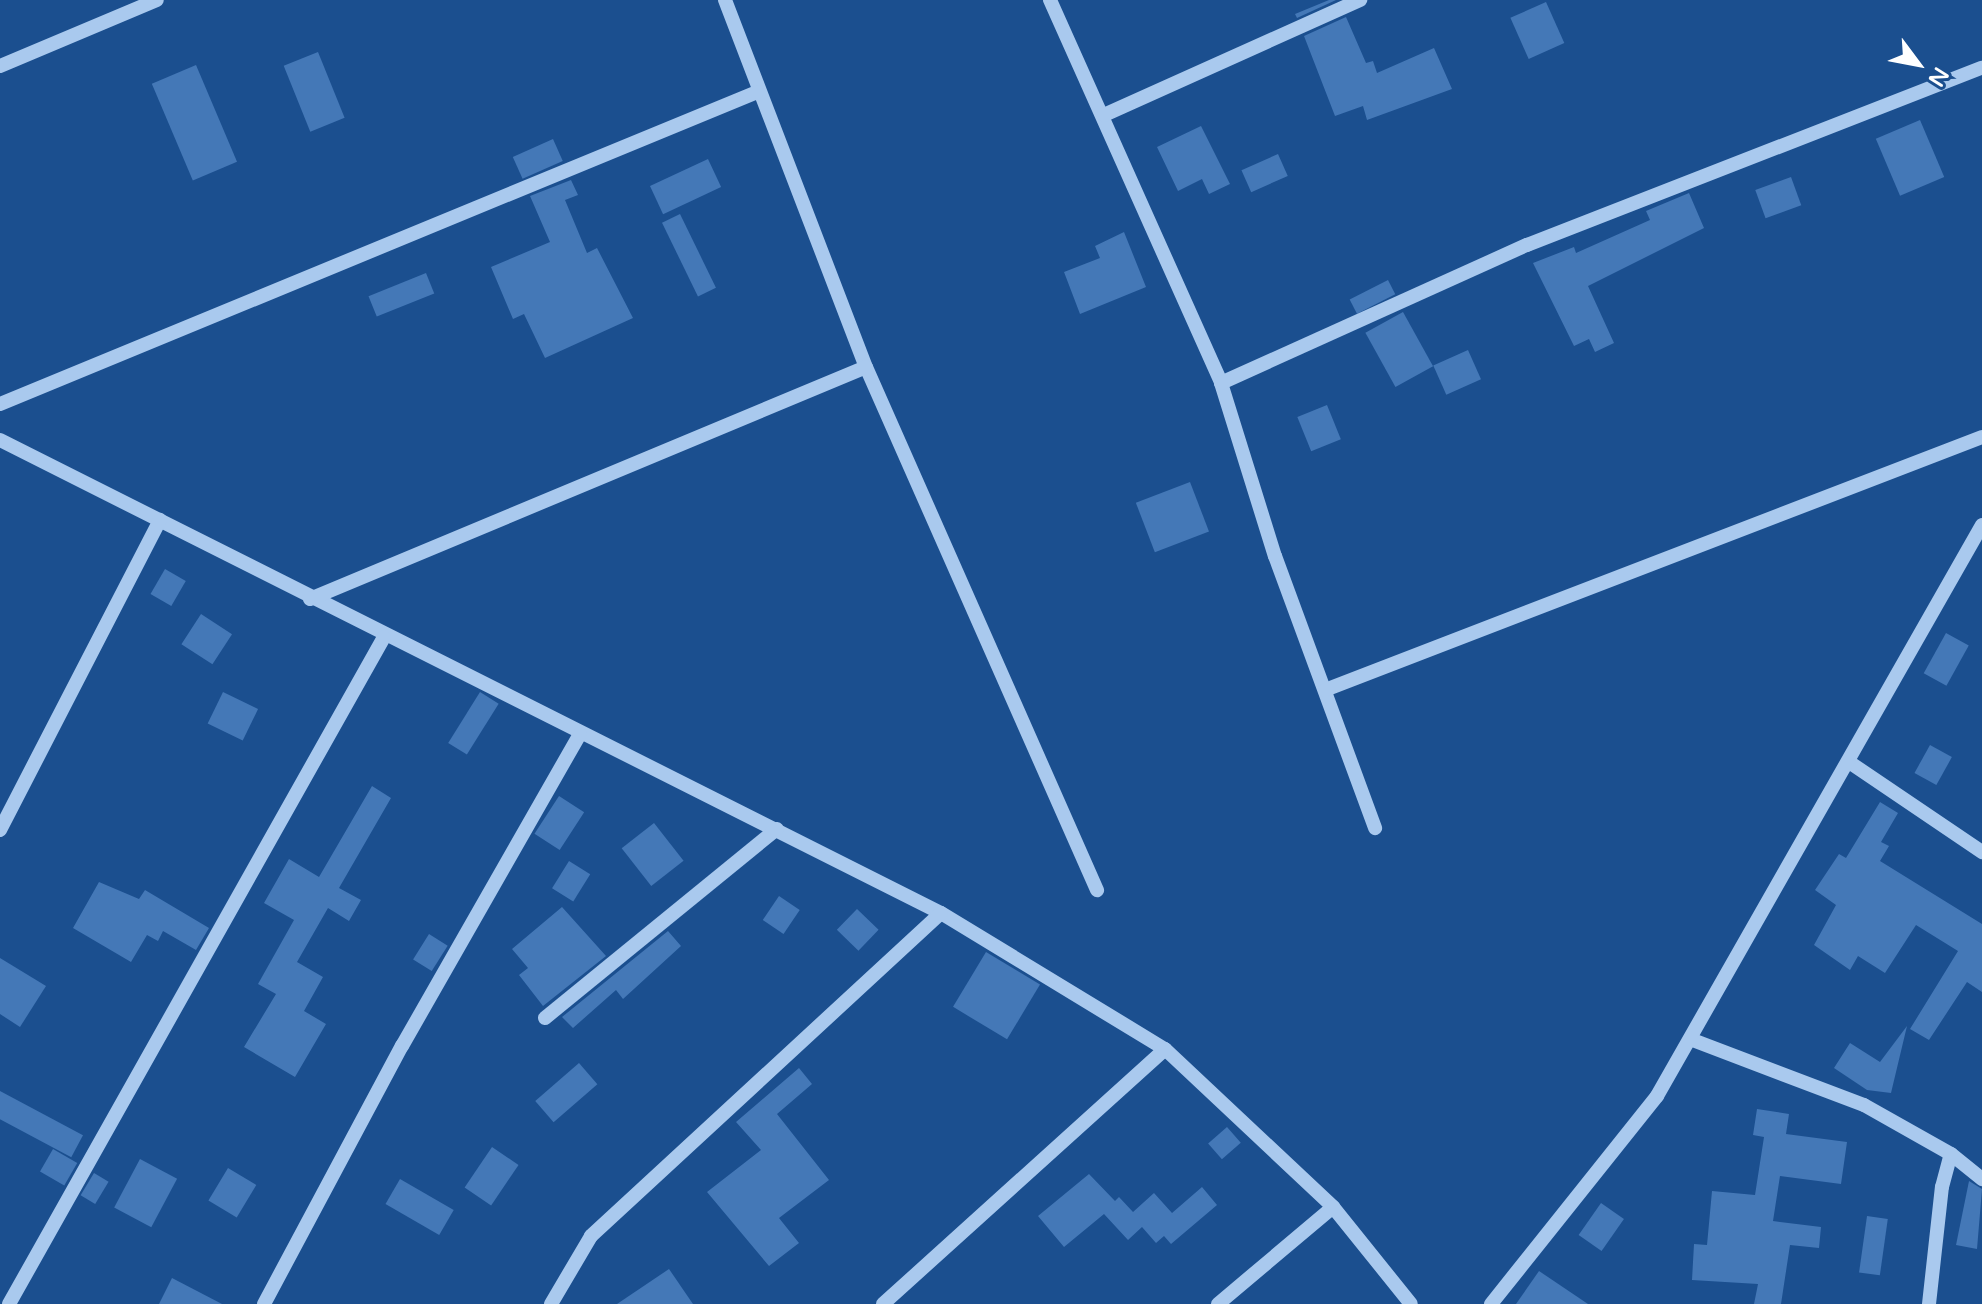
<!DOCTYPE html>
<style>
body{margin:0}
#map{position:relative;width:1982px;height:1304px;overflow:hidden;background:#1b4f8f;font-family:"Varela Round",sans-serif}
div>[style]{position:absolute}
.building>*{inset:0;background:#4478b7;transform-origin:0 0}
.minor>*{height:14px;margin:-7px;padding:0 7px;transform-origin:7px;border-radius:7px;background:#a9c9ee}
span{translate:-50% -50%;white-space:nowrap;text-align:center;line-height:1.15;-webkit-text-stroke:7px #1b4f8f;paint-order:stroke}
.north{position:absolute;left:1878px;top:24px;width:80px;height:80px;-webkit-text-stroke:6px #1b4f8f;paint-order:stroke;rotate:122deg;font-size:22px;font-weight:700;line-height:32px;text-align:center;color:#fff}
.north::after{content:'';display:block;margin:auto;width:28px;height:36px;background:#fff;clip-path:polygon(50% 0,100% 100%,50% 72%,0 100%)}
</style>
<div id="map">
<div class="building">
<i style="clip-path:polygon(1329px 0,1336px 0,1297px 18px,1295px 14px)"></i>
<i style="left:1546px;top:2px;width:45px;height:39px;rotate:66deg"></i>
<i style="clip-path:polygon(1346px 17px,1366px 63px,1373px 61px,1377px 73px,1434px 48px,1452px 89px,1367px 120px,1363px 106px,1335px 116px,1304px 36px)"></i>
<i style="left:318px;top:52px;width:71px;height:37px;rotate:68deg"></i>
<i style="left:196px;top:65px;width:105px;height:48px;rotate:67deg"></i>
<i style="left:1920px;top:120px;width:62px;height:48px;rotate:67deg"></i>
<i style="clip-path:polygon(1201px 126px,1230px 184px,1209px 194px,1202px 179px,1178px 191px,1157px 147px)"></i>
<i style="left:553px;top:139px;width:24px;height:44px;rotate:66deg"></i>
<i style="left:1278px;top:154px;width:24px;height:40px;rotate:66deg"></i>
<i style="left:708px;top:159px;width:31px;height:64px;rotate:65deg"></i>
<i style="left:1791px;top:177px;width:30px;height:38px;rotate:70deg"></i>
<i style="clip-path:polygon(571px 180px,578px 195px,565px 200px,587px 253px,597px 248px,633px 318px,545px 358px,524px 314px,513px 319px,491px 267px,550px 242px,530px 196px)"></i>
<i style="clip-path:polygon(1689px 193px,1704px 228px,1588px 286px,1614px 343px,1595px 352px,1589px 339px,1574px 346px,1533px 263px,1574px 247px,1576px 253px,1650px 220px,1646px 211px)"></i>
<i style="left:680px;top:214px;width:82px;height:20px;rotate:64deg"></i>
<i style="clip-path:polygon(1124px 232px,1146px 287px,1080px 314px,1064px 272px,1100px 258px,1095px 246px)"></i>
<i style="left:426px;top:273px;width:22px;height:62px;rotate:68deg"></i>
<i style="left:1388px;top:280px;width:16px;height:43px;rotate:63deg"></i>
<i style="left:1403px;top:312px;width:62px;height:43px;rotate:61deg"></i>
<i style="left:1468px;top:350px;width:32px;height:38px;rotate:66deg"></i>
<i style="left:1327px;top:405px;width:37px;height:32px;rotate:68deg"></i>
<i style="left:1190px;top:482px;width:53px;height:58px;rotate:69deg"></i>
<i style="left:165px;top:569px;width:24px;height:29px;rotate:30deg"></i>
<i style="left:201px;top:614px;width:37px;height:36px;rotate:33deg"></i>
<i style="left:1946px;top:633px;width:26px;height:46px;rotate:29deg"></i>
<i style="left:223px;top:692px;width:39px;height:35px;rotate:26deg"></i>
<i style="left:480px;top:692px;width:22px;height:60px;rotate:32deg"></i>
<i style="left:1930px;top:745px;width:25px;height:32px;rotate:29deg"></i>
<i style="clip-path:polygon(372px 786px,391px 798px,339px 888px,361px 900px,349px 921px,328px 908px,297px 962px,323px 977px,304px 1011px,326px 1024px,295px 1077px,244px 1047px,276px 994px,258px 984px,294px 920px,264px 903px,289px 859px,319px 877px)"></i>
<i style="left:559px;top:796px;width:30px;height:45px;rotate:33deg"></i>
<i style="clip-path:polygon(1880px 802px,1898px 813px,1881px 842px,1889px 846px,1880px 861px,1982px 924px,1982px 992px,1967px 982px,1929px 1040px,1910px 1029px,1958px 951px,1916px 925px,1885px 973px,1858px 956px,1850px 970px,1814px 945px,1836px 905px,1815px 890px,1839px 854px,1846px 858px)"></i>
<i style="left:654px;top:823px;width:48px;height:41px;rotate:52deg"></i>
<i style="left:569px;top:861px;width:25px;height:32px;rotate:32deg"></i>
<i style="clip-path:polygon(99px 882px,139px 899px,145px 890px,209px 928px,196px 950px,163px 931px,158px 941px,147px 935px,131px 962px,73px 928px)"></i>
<i style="left:779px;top:896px;width:25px;height:29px;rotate:34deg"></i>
<i style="clip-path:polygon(562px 907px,606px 956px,543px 1006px,519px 975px,528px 968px,512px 949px)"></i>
<i style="left:857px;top:909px;width:30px;height:29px;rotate:44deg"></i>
<i style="clip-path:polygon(668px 931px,681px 946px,623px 999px,616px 990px,573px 1028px,562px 1017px)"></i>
<i style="left:429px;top:934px;width:22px;height:30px;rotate:32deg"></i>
<i style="left:986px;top:952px;width:63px;height:64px;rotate:31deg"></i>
<i style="clip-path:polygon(0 958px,46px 986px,20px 1027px,0 1014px)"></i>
<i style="clip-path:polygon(1907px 1026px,1891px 1093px,1867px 1090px,1834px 1068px,1850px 1043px,1880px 1062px)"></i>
<i style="left:579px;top:1063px;width:28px;height:58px;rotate:49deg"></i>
<i style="clip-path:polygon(799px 1068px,812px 1084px,777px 1114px,829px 1180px,779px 1218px,799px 1243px,769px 1266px,707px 1192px,761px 1150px,736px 1122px)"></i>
<i style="left:0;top:1091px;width:94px;height:25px;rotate:28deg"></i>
<i style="clip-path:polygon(1757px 1109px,1789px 1114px,1786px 1134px,1847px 1142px,1841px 1184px,1780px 1176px,1773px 1221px,1821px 1227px,1819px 1248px,1790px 1245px,1781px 1304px,1754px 1304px,1758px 1284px,1692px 1280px,1694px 1244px,1707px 1245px,1712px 1191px,1755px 1195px,1764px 1137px,1753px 1135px)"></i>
<i style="left:1227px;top:1127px;width:21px;height:25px;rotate:49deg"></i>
<i style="left:492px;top:1147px;width:32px;height:49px;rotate:34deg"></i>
<i style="left:53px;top:1149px;width:28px;height:26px;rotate:30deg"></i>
<i style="left:140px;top:1159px;width:42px;height:55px;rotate:28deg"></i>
<i style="left:228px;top:1168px;width:33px;height:38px;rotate:31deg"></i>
<i style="left:94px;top:1173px;width:17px;height:26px;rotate:31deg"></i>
<i style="clip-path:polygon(1089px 1174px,1115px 1201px,1119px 1197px,1133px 1212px,1154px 1193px,1172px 1213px,1202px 1187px,1217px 1205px,1171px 1244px,1164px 1236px,1156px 1243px,1142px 1227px,1128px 1240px,1104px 1214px,1064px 1247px,1038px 1216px)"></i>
<i style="left:400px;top:1179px;width:62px;height:29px;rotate:30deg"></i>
<i style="clip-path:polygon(1969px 1181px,1982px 1189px,1977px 1249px,1956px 1245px)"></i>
<i style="left:1601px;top:1203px;width:28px;height:39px;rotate:35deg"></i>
<i style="left:1867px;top:1216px;width:21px;height:57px;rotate:8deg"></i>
<i style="clip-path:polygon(669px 1269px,693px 1304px,617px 1304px)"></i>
<i style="clip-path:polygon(1539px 1271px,1588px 1304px,1516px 1304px)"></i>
<i style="clip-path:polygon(172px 1278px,222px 1304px,159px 1304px)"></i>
</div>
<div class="minor">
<i style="left:725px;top:0;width:393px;rotate:69deg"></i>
<i style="left:866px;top:367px;width:572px;rotate:66.17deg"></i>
<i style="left:1050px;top:0;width:419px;rotate:65.9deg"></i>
<i style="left:1221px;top:383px;width:181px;rotate:72.7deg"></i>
<i style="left:1275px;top:556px;width:290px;rotate:69.8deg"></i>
<i style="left:0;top:66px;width:170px;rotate:-22.8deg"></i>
<i style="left:1104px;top:115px;width:281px;rotate:-24.2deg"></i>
<i style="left:1221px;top:383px;width:336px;rotate:-24.3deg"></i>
<i style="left:1527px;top:245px;width:488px;rotate:-21.3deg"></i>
<i style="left:0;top:404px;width:819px;rotate:-22.4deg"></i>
<i style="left:0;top:440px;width:1053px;rotate:26.69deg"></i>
<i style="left:941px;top:913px;width:262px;rotate:31.3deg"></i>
<i style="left:1165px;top:1049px;width:231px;rotate:43.2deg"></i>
<i style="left:1333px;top:1207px;width:124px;rotate:51.2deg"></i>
<i style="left:310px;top:599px;width:602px;rotate:-22.65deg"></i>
<i style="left:1325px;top:690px;width:704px;rotate:-21.06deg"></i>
<i style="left:1849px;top:762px;width:161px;rotate:34.1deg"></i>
<i style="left:0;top:830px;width:349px;rotate:-62.7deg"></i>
<i style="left:545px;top:1018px;width:299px;rotate:-39.2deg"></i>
<i style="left:1690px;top:1039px;width:186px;rotate:20.8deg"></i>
<i style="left:1864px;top:1105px;width:100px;rotate:29.4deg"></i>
<i style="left:1951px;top:1154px;width:40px;rotate:39deg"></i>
<i style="left:9px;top:1304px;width:765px;rotate:-60.65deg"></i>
<i style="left:264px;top:1304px;width:293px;rotate:-61.9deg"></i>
<i style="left:402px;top:1046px;width:359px;rotate:-60.3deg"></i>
<i style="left:551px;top:1304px;width:79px;rotate:-59.5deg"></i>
<i style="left:591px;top:1236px;width:476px;rotate:-42.7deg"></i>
<i style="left:883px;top:1304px;width:380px;rotate:-42.1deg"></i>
<i style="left:1218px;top:1304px;width:150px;rotate:-40.1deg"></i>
<i style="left:1491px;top:1304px;width:266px;rotate:-51.4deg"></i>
<i style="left:1657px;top:1096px;width:657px;rotate:-60.35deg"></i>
<i style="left:1929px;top:1304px;width:118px;rotate:-83.7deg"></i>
<i style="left:1942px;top:1187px;width:34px;rotate:-75deg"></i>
</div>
<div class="north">N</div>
</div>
